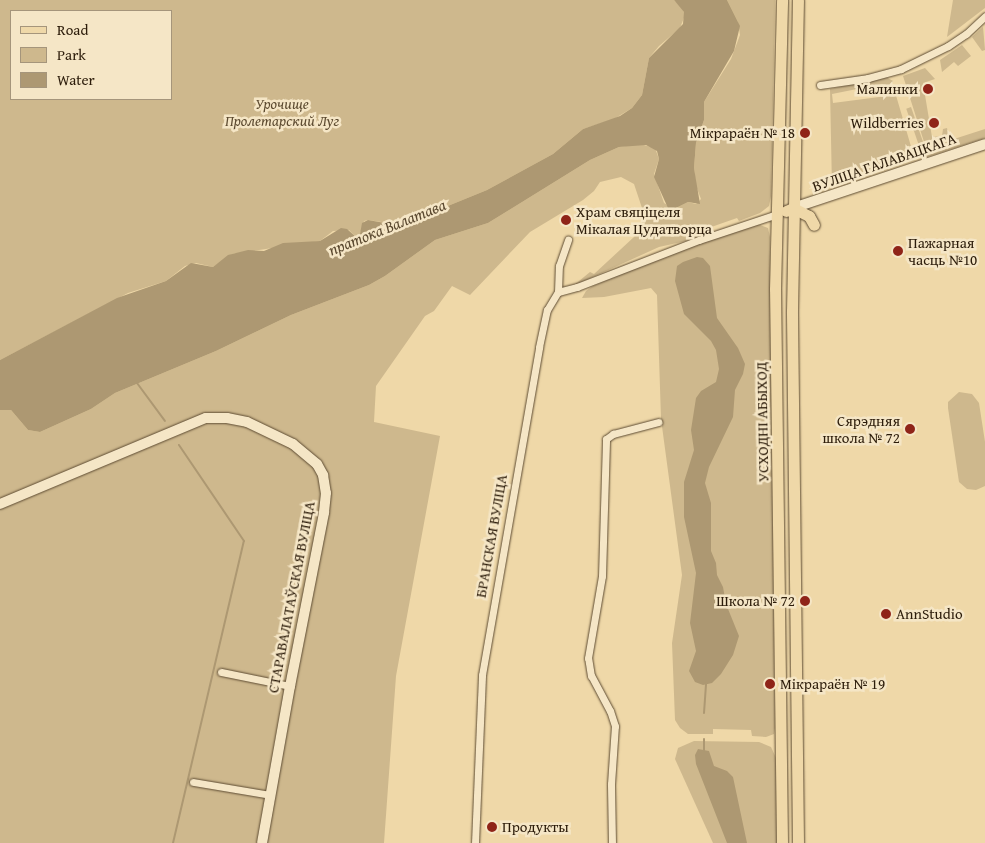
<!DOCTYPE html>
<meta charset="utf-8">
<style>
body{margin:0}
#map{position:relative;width:985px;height:843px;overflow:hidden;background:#efd8a8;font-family:"Gentium Book Plus",serif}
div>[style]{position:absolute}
.green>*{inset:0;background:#ceb88d;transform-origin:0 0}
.water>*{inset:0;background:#ad9872}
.stream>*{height:2px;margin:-1px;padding:0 1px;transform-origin:1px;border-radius:1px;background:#ad9872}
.roads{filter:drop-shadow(0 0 1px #5d4b32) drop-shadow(0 0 1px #5d4b32)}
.street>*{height:7px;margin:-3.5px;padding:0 3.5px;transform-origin:3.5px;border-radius:3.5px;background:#f5e6c6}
.secondary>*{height:10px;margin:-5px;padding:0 5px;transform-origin:5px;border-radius:5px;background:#f5e6c6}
.primary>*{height:11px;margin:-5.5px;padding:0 5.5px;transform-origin:5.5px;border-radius:5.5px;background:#efd8a8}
.dots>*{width:14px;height:14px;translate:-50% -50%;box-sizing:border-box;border:2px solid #f5e6c6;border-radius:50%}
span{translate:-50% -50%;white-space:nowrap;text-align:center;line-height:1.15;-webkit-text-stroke:5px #f5e6c6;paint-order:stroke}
.poi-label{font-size:15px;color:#2c1c0a}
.right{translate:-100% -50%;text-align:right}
.left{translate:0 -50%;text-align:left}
.park-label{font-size:15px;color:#5d4b31;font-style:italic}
.street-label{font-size:15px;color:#2c1c0a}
.water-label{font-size:16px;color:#59472e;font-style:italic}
.legend{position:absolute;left:10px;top:10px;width:162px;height:90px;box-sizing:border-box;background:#f5e6c6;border:1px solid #a5957b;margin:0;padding:6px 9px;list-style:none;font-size:15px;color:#2c1c0a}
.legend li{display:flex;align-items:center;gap:10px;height:25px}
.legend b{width:25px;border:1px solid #a5957b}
</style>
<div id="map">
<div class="green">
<i style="clip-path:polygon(evenodd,0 0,674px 0,683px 9px,685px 15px,680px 28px,659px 46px,649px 58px,642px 95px,632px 108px,614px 119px,583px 129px,553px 154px,487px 190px,401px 225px,368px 220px,364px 221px,360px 234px,356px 237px,349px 230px,333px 231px,320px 241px,232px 254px,213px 267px,196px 263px,185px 266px,166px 281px,128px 293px,0 360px,0 0,11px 11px,171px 11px,171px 99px,11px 99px,11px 11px)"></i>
<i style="clip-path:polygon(727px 0,775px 0,771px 196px,769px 206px,760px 213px,739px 221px,737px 218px,697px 232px,699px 238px,659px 247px,573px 286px,590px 272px,594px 274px,634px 237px,642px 224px,643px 211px,634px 184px,621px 177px,600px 182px,594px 191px,583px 200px,530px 232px,470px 295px,452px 286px,434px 311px,425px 316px,376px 386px,374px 422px,440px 436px,396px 676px,384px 843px,0 843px,0 410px,11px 410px,28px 430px,40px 432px,91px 409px,115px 393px,216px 351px,291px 315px,369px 285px,385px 276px,435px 240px,488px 223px,590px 160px,619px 147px,640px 144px,655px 148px,659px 159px,654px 174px,664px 203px,674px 209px,688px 202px,696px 204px,701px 199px,696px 186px,694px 168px,696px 143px,704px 120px,704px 102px,731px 59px,740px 35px,738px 22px)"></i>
<i style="clip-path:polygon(953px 0,985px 0,985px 8px,947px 37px)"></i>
<i style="clip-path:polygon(983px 27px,985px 50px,982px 51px,972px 37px)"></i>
<i style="clip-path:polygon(962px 45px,971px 56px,958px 66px,954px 62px,942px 72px,940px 60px)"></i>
<i style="clip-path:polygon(925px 68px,935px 79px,923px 83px,932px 137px,942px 136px,943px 129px,947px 128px,949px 137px,925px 145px,903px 76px)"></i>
<i style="clip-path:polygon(886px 77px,893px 81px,890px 87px,886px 88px,882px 84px,832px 94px,833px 103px,887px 96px,889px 92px,895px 92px,915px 160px,832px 188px,830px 89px)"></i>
<i style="left:911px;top:107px;width:40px;height:5px;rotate:71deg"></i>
<i style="clip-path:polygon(985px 129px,985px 138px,924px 158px,921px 156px,920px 150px)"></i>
<i style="clip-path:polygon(757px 224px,768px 228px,770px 237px,775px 728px,774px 734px,766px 737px,752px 736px,751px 730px,713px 729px,713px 734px,688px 734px,680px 728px,675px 720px,672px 643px,682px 575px,661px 419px,657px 295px,651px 288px,604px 297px,582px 298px,586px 291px,593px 286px,657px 259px)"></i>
<i style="clip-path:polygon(959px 392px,972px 394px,979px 403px,985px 442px,985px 486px,976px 490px,967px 489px,959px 482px,948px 408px,948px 402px)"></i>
<i style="clip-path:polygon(694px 741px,759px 742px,771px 747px,776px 758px,778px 843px,713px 843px,675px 759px,678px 748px)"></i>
</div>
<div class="water">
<i style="clip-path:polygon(674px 0,727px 0,740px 26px,734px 51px,704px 102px,704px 120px,696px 143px,694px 168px,700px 204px,688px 202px,674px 209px,668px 208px,654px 177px,659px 159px,657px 151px,646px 145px,619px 147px,590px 160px,488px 223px,435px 240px,385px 276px,369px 285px,291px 315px,216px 351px,115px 393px,91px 409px,40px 432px,28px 430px,11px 410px,0 410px,0 360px,117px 298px,166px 281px,191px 263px,213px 267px,228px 255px,248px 250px,264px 251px,283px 243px,320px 241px,341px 228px,347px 229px,356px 237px,360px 234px,362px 223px,368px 220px,396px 225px,406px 223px,487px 190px,553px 154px,583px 129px,620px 116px,632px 108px,642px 95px,649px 58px,683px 24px,684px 12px)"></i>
<i style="clip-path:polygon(697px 257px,703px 258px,710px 266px,717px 318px,738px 348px,745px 364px,743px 374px,735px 390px,733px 417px,709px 467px,705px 483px,711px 503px,711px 551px,716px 563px,717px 575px,723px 587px,726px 604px,739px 636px,733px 655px,721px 674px,712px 683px,703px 685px,695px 682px,689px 671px,696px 651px,690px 623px,696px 573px,684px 517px,684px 482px,694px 450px,691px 430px,696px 398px,701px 391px,716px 382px,719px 369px,716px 350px,711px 341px,684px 314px,675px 281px,677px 266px,683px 262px)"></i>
<i style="clip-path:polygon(698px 749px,709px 751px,714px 766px,727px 771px,733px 777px,747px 843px,727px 843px,696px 764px,695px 755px)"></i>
</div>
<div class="stream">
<i style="left:137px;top:383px;width:47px;rotate:53.6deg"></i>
<i style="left:704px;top:713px;width:30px;rotate:-86deg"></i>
<i style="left:704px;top:739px;width:12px;rotate:90deg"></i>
<i style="left:173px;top:843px;width:310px;rotate:-76.8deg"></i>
<i style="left:244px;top:541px;width:116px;rotate:-124.1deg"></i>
</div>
<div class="roads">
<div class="street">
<i style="left:820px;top:85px;width:49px;rotate:-8.3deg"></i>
<i style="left:868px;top:78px;width:34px;rotate:-15deg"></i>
<i style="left:901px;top:69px;width:52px;rotate:-26.1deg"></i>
<i style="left:948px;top:46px;width:22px;rotate:-34deg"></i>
<i style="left:966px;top:34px;width:26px;rotate:-43deg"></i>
<i style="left:558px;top:292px;width:20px;rotate:-15deg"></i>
<i style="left:577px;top:287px;width:131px;rotate:-21.1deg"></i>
<i style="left:699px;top:240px;width:82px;rotate:-18.4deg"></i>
<i style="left:221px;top:672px;width:70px;rotate:11.5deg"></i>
<i style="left:193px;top:782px;width:79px;rotate:9.5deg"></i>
<i style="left:475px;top:843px;width:168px;rotate:-87.6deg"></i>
<i style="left:482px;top:675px;width:333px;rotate:-80.1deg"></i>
<i style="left:539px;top:347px;width:38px;rotate:-78deg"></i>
<i style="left:547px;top:310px;width:21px;rotate:-59deg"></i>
<i style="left:558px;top:292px;width:26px;rotate:-88deg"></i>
<i style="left:559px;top:266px;width:28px;rotate:-71deg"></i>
<i style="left:612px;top:843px;width:59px;rotate:-91deg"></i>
<i style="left:611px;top:784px;width:58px;rotate:-86.1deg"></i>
<i style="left:615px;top:726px;width:16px;rotate:-108deg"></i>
<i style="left:610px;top:711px;width:40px;rotate:-118deg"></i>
<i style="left:591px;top:676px;width:18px;rotate:-99deg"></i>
<i style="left:588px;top:658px;width:83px;rotate:-80.3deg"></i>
<i style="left:602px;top:576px;width:137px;rotate:-88.3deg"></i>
<i style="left:606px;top:439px;width:9px;rotate:-36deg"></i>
<i style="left:613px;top:434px;width:47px;rotate:-14.9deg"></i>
</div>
<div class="secondary">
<i style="left:793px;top:208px;width:202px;rotate:-18.4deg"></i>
<i style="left:0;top:504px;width:223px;rotate:-22.7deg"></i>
<i style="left:206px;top:418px;width:21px"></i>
<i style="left:227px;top:418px;width:20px;rotate:11deg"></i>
<i style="left:247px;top:422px;width:51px;rotate:25.6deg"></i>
<i style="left:293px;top:444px;width:31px;rotate:40deg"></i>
<i style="left:317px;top:464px;width:13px;rotate:61deg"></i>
<i style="left:323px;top:475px;width:18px;rotate:81deg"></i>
<i style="left:326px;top:493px;width:20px;rotate:96deg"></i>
<i style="left:324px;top:513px;width:176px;rotate:101.1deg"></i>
<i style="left:290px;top:686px;width:159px;rotate:100.1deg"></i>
</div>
<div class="primary">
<i style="left:786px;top:211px;width:8px;rotate:-23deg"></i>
<i style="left:793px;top:208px;width:18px;rotate:27deg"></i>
<i style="left:809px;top:216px;width:10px;rotate:61deg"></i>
<i style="left:782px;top:843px;width:554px;rotate:-90.72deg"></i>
<i style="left:775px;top:289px;width:289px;rotate:-88.6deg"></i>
<i style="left:798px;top:843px;width:532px;rotate:-90.65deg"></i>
<i style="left:792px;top:311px;width:311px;rotate:-88.9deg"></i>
</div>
</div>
<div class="dots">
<i style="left:928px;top:89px;background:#8f2418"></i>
<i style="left:934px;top:123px;background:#8f2418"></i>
<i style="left:805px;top:133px;background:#8f2418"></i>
<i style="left:566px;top:220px;background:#8f2418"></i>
<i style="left:898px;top:251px;background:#8f2418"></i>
<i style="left:910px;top:429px;background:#8f2418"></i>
<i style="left:805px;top:601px;background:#8f2418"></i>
<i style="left:886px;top:614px;background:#8f2418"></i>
<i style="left:770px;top:684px;background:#8f2418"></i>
<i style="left:492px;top:827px;background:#8f2418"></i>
</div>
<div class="poi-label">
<span class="right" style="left:918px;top:89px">Малинки</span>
<span class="right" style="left:924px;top:123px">Wildberries</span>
<span class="right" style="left:795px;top:133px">Мікрараён № 18</span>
<span class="left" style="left:576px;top:220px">Храм свяціцеля<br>Мікалая Цудатворца</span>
<span class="left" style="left:908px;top:251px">Пажарная<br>часць №10</span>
<span class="right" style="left:900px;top:429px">Сярэдняя<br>школа № 72</span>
<span class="right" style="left:795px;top:601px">Школа № 72</span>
<span class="left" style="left:896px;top:614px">AnnStudio</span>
<span class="left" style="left:780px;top:684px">Мікрараён № 19</span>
<span class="left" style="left:502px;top:827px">Продукты</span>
</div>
<div class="park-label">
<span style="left:282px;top:112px">Урочище<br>Пролетарский Луг</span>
</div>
<div class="street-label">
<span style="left:884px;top:162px;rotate:-19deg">ВУЛІЦА ГАЛАВАЦКАГА</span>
<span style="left:762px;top:422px;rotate:-91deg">УСХОДНІ АБЫХОД</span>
<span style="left:491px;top:536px;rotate:-80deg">БРАНСКАЯ ВУЛІЦА</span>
<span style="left:291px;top:597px;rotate:-79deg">СТАРАВАЛАТАЎСКАЯ ВУЛІЦА</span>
</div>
<div class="water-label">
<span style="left:387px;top:227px;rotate:-22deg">пратока Валатава</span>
</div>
<ul class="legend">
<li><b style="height:6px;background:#efd8a8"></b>Road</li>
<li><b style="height:14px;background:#ceb88d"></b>Park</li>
<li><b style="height:14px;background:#ad9872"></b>Water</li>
</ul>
</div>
